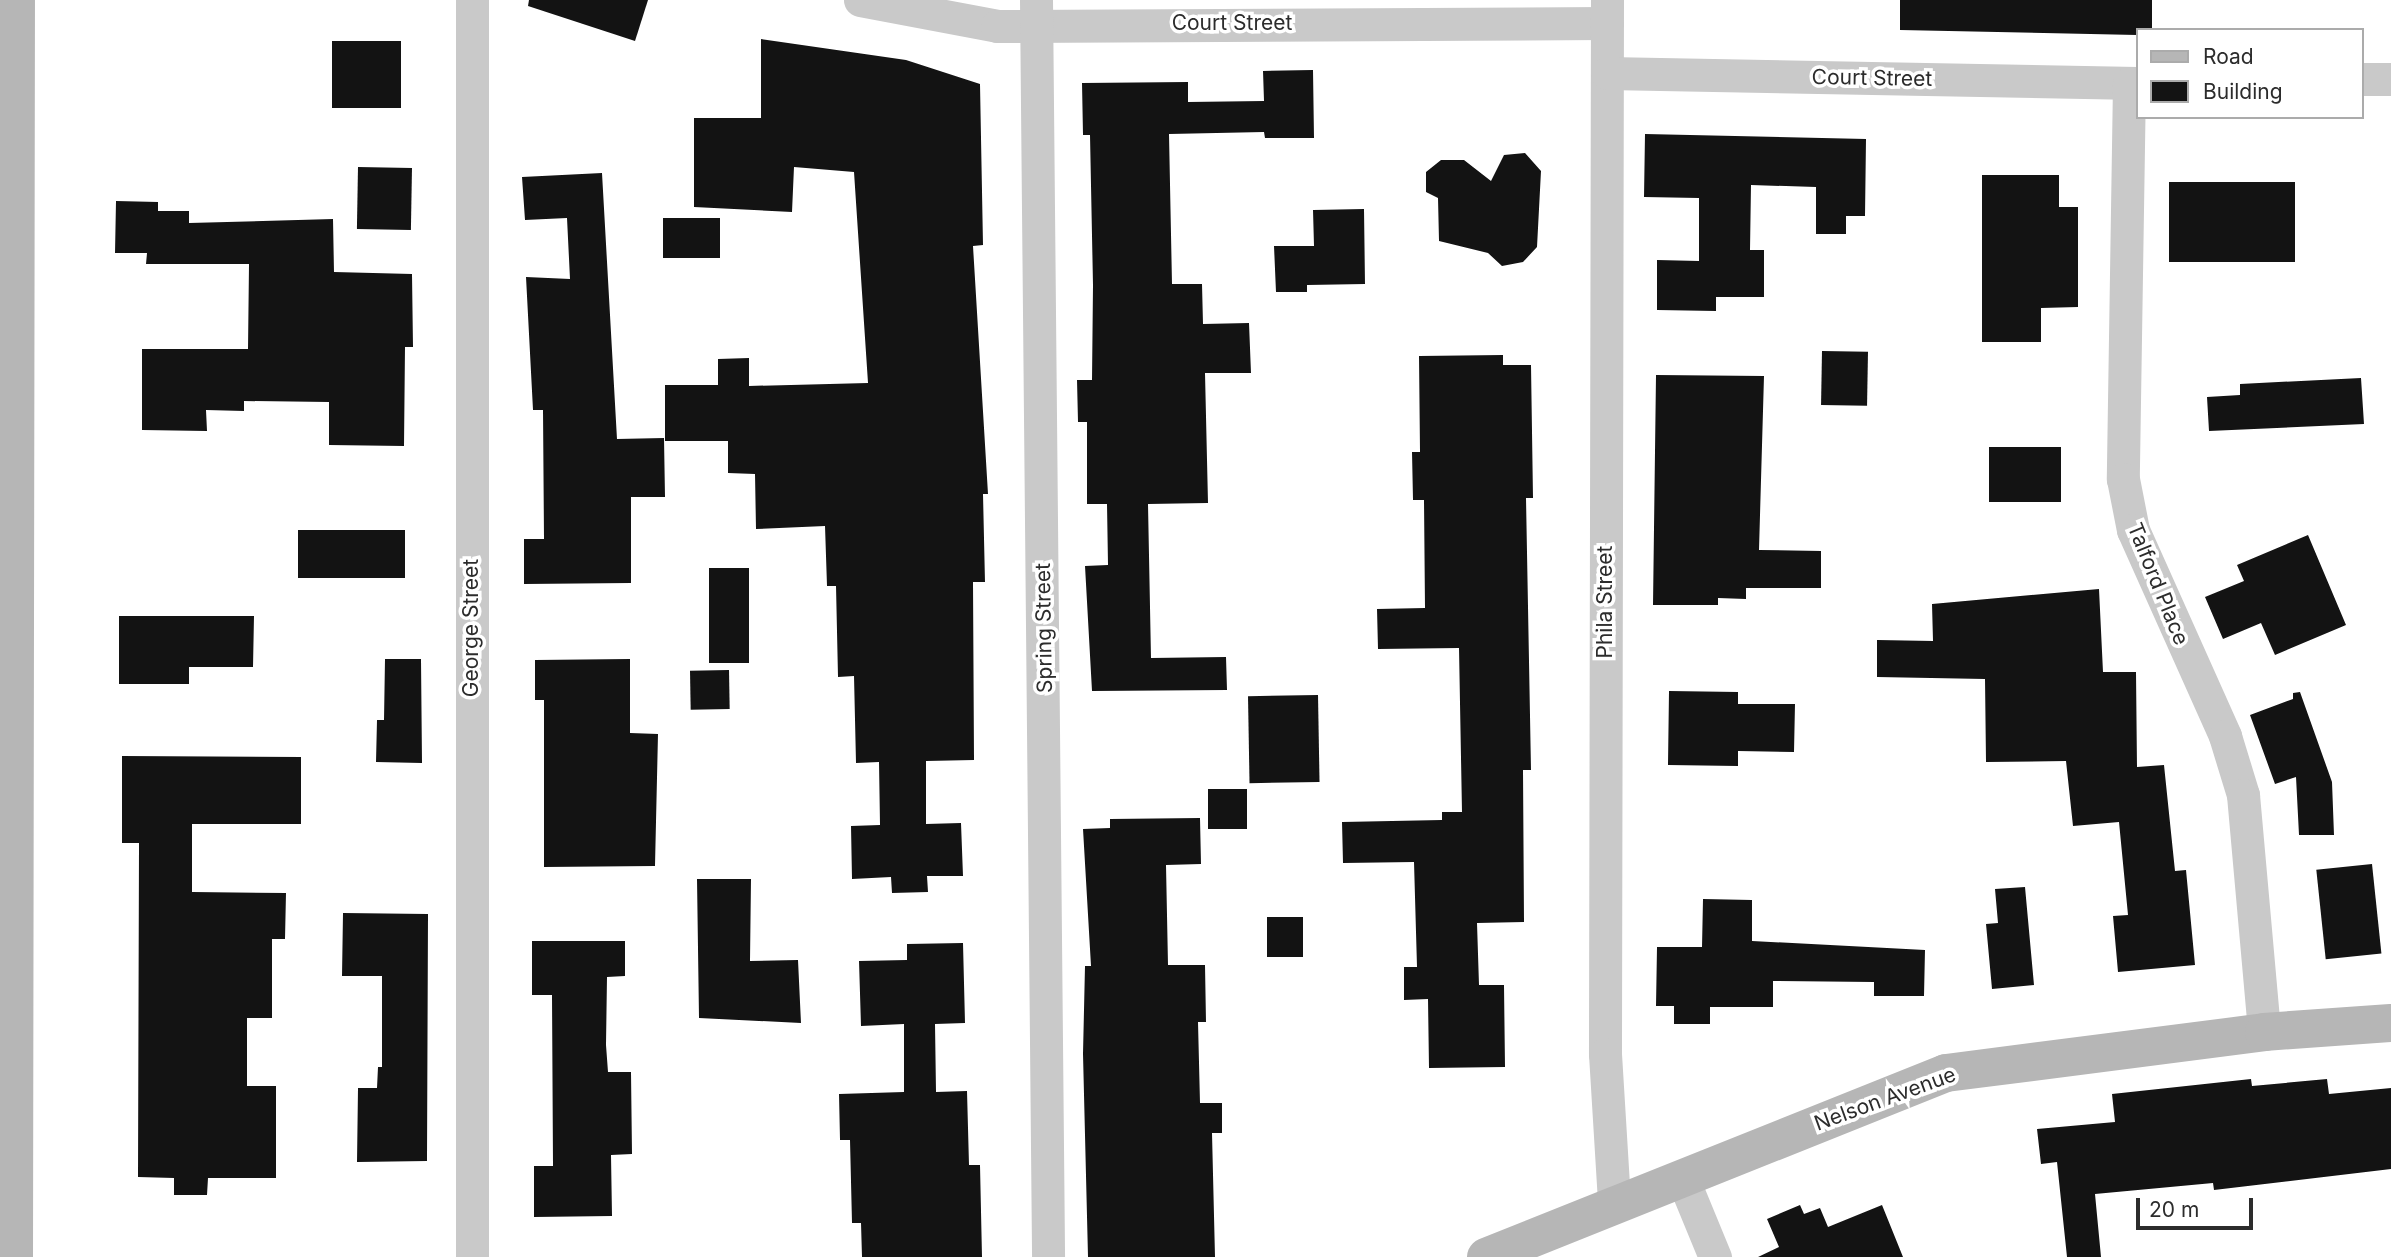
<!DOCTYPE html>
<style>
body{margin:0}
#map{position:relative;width:2391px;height:1257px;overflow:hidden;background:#fff;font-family:Inter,sans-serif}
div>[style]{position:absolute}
.building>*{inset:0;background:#131313;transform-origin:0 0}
.street>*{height:33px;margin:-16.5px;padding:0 16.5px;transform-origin:16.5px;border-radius:16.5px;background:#c9c9c9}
.secondary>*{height:38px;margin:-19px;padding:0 19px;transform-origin:19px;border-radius:19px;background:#b6b6b6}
span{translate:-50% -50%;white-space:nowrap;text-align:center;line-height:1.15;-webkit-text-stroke:7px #fff;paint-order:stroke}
.street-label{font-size:21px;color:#2c2c2c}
.legend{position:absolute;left:2136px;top:28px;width:228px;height:91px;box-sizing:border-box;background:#fff;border:2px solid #ababab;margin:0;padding:9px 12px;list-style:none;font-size:21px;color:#2c2c2c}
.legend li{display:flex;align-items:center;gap:14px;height:35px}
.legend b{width:35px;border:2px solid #ababab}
.scale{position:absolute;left:2136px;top:1198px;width:117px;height:32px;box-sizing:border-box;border:4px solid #2c2c2c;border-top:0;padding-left:9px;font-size:21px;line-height:24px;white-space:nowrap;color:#2c2c2c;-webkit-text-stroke:5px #fff;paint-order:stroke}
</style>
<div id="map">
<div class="building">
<i style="clip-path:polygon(529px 0,648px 0,635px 41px,528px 6px)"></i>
<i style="clip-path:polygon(1900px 0,2152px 0,2152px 30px,2137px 30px,2137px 35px,1900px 30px)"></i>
<i style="clip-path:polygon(761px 39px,906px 60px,980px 84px,983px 245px,973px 246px,988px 494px,983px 494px,985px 582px,973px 582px,974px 760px,926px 761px,926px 824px,961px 823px,963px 876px,927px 876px,928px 892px,892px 893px,891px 877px,852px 879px,851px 826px,880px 825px,879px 762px,856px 763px,854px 676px,838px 677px,836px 586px,827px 586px,825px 526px,756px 529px,755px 474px,728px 473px,728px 441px,665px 441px,665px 385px,718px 385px,718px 359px,749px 358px,749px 386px,868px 383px,854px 172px,794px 167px,792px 212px,694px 207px,694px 118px,761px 118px)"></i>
<i style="left:332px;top:41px;width:69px;height:67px"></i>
<i style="clip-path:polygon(1313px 70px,1314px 138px,1265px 138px,1264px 132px,1169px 134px,1172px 284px,1202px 284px,1203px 324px,1249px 323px,1251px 373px,1205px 373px,1208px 503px,1148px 504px,1151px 658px,1226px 657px,1227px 690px,1092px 691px,1085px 566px,1108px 565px,1107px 504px,1087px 504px,1087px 422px,1078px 422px,1077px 380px,1092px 380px,1093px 285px,1090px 135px,1083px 135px,1082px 83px,1188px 82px,1188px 102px,1264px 101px,1263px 71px)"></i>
<i style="clip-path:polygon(1645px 134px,1866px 139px,1865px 216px,1846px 216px,1846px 234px,1816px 234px,1816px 187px,1751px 185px,1750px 250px,1764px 250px,1764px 297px,1716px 297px,1716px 311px,1657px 310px,1657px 260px,1699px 261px,1699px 198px,1644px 197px)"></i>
<i style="clip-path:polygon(1525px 153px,1541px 171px,1537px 247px,1523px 262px,1502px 266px,1488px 253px,1439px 241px,1438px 198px,1426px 192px,1426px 172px,1441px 160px,1464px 160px,1491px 181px,1504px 155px)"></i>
<i style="left:358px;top:167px;width:54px;height:62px;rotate:1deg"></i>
<i style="clip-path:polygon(602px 173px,617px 439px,664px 438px,665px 497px,631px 497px,631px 583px,524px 584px,524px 539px,544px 539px,543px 410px,533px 410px,526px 277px,570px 279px,567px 218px,525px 220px,522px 177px)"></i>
<i style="clip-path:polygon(1982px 175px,2059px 175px,2059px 207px,2078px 207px,2078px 307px,2041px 308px,2041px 342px,1982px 342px)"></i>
<i style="left:2169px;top:182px;width:126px;height:80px"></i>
<i style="clip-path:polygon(116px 201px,158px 202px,158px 211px,189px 211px,189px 223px,333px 219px,334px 272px,412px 274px,413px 347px,405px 347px,404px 446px,329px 445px,329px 402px,244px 401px,244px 411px,206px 410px,207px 431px,142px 430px,142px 349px,248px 349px,249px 264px,146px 264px,147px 253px,115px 253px)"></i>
<i style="clip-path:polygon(1364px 209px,1365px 284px,1307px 285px,1307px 292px,1276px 292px,1274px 246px,1314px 246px,1313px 210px)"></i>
<i style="left:720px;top:218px;width:40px;height:57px;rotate:90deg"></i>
<i style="left:1822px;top:351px;width:46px;height:54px;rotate:1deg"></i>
<i style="clip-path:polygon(1503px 355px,1503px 365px,1531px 365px,1533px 498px,1526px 498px,1531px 770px,1523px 770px,1524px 922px,1477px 923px,1479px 985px,1504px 985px,1505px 1067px,1429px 1068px,1428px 999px,1404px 1000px,1404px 967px,1417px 967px,1414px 862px,1343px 863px,1342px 822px,1442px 820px,1442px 812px,1462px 812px,1459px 648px,1378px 649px,1377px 609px,1425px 608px,1424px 500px,1413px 500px,1412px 452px,1420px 452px,1419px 356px)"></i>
<i style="clip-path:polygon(1656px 375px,1764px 376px,1759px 550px,1821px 551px,1821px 588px,1746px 588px,1746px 599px,1718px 598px,1718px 605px,1653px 605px)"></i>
<i style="clip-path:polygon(2361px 378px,2364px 424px,2209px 431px,2207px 397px,2240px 395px,2240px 384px)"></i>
<i style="left:1989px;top:447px;width:72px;height:55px"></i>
<i style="left:298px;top:530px;width:107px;height:48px"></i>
<i style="clip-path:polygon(2308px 535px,2346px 625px,2275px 655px,2261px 623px,2223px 639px,2205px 597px,2244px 581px,2237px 565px)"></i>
<i style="left:709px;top:568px;width:40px;height:95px"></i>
<i style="clip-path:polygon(2099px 589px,2103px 672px,2136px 672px,2137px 767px,2164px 765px,2175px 871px,2186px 870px,2195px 965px,2118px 972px,2113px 916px,2128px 915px,2119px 822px,2073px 826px,2066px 761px,1986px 762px,1985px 679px,1877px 677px,1877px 640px,1933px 641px,1932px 604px)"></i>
<i style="clip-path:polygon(119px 616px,254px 616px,253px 667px,189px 667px,189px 684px,119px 684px)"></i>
<i style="clip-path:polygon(385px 659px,421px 659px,422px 763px,376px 762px,377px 720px,384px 720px)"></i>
<i style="clip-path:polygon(630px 659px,630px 733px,658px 734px,655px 866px,544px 867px,544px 700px,535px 700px,535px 660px)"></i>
<i style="left:729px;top:670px;width:39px;height:39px;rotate:89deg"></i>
<i style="clip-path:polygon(1669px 691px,1738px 692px,1738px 704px,1795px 704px,1794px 752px,1738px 751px,1738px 766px,1668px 765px)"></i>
<i style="clip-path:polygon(2300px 692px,2332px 782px,2334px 835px,2299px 835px,2296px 777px,2275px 784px,2250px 715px,2293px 699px,2293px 693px)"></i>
<i style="left:1318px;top:695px;width:87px;height:70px;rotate:89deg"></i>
<i style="clip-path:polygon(122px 756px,301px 757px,301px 824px,192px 824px,192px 892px,286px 893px,285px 939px,272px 939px,272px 1018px,247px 1018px,247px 1086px,276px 1086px,276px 1178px,208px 1178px,207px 1195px,174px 1195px,174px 1178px,138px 1177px,139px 843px,122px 843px)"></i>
<i style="left:1247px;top:789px;width:40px;height:39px;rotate:90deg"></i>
<i style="clip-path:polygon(1200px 818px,1201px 864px,1166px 865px,1168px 965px,1205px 965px,1206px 1022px,1198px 1022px,1200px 1103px,1222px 1103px,1222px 1133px,1212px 1133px,1215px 1257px,1088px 1257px,1083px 1054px,1085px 966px,1091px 966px,1083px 829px,1110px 828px,1110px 819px)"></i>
<i style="left:2372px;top:864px;width:90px;height:56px;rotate:84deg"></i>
<i style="clip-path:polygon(697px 879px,751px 879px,750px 961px,798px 960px,801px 1023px,699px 1018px)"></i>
<i style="clip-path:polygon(2025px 887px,2034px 985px,1992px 989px,1986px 924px,1998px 923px,1995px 889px)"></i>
<i style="clip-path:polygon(1703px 899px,1752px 900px,1752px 941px,1925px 950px,1924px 996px,1874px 996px,1874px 982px,1773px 981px,1773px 1007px,1710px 1007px,1710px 1024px,1674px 1024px,1674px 1006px,1656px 1006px,1657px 947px,1702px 947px)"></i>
<i style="clip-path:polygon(343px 913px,428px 914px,427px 1161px,357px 1162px,358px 1088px,377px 1088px,378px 1067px,382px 1067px,382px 976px,342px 976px)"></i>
<i style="left:1267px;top:917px;width:36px;height:40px"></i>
<i style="clip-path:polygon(532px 941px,625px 941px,625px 976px,607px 977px,606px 1045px,608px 1072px,631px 1072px,632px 1154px,611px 1155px,612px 1216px,534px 1217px,534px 1166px,553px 1166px,552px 995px,532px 995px)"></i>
<i style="clip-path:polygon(963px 943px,965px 1023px,935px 1024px,936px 1092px,967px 1091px,969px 1165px,980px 1165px,982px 1257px,862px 1257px,861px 1223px,852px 1223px,850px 1140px,840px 1140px,839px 1094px,904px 1092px,904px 1024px,861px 1026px,859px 961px,907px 960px,907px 944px)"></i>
<i style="clip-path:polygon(2251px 1079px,2252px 1086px,2327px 1079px,2329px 1094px,2391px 1088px,2391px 1169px,2214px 1190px,2213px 1183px,2095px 1194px,2101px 1257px,2067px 1257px,2057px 1162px,2041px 1164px,2037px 1129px,2115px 1122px,2112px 1094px)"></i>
<i style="clip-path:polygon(1800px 1205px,1804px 1214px,1820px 1208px,1828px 1227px,1882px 1205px,1903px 1257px,1758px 1257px,1779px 1247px,1767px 1219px)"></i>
</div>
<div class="street">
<i style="left:860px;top:0;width:139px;rotate:10.7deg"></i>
<i style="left:997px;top:26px;width:610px;rotate:-0.28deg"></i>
<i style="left:1036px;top:0;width:1257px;rotate:89.45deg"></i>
<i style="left:1607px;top:0;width:1054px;rotate:90.11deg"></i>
<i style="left:1605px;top:1054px;width:149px;rotate:86.5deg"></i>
<i style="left:1607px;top:73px;width:530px;rotate:1.08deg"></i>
<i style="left:2361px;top:79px;width:30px"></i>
<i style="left:2129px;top:83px;width:396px;rotate:90.9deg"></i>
<i style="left:2123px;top:479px;width:52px;rotate:78.9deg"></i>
<i style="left:2133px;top:530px;width:226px;rotate:65.9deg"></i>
<i style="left:2225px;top:736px;width:62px;rotate:73deg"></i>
<i style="left:2243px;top:795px;width:238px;rotate:84.9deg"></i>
<i style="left:1682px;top:1177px;width:87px;rotate:67.6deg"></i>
<i style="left:472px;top:1257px;width:1257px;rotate:-90deg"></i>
</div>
<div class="secondary">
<i style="left:14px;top:1257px;width:1257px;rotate:-89.91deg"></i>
<i style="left:1486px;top:1257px;width:495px;rotate:-21.8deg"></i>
<i style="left:1946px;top:1073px;width:321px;rotate:-7.3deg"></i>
<i style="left:2264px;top:1032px;width:127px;rotate:-4.1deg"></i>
</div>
<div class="street-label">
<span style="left:1232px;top:23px">Court Street</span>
<span style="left:1872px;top:78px;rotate:1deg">Court Street</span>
<span style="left:2158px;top:584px;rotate:68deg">Talford Place</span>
<span style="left:1605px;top:602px;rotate:-90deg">Phila Street</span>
<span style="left:471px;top:628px;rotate:-90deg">George Street</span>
<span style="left:1044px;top:628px;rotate:-91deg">Spring Street</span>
<span style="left:1885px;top:1099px;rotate:-20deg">Nelson Avenue</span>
</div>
<ul class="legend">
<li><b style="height:9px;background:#b6b6b6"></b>Road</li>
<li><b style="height:19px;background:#131313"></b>Building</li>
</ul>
<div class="scale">20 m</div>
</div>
